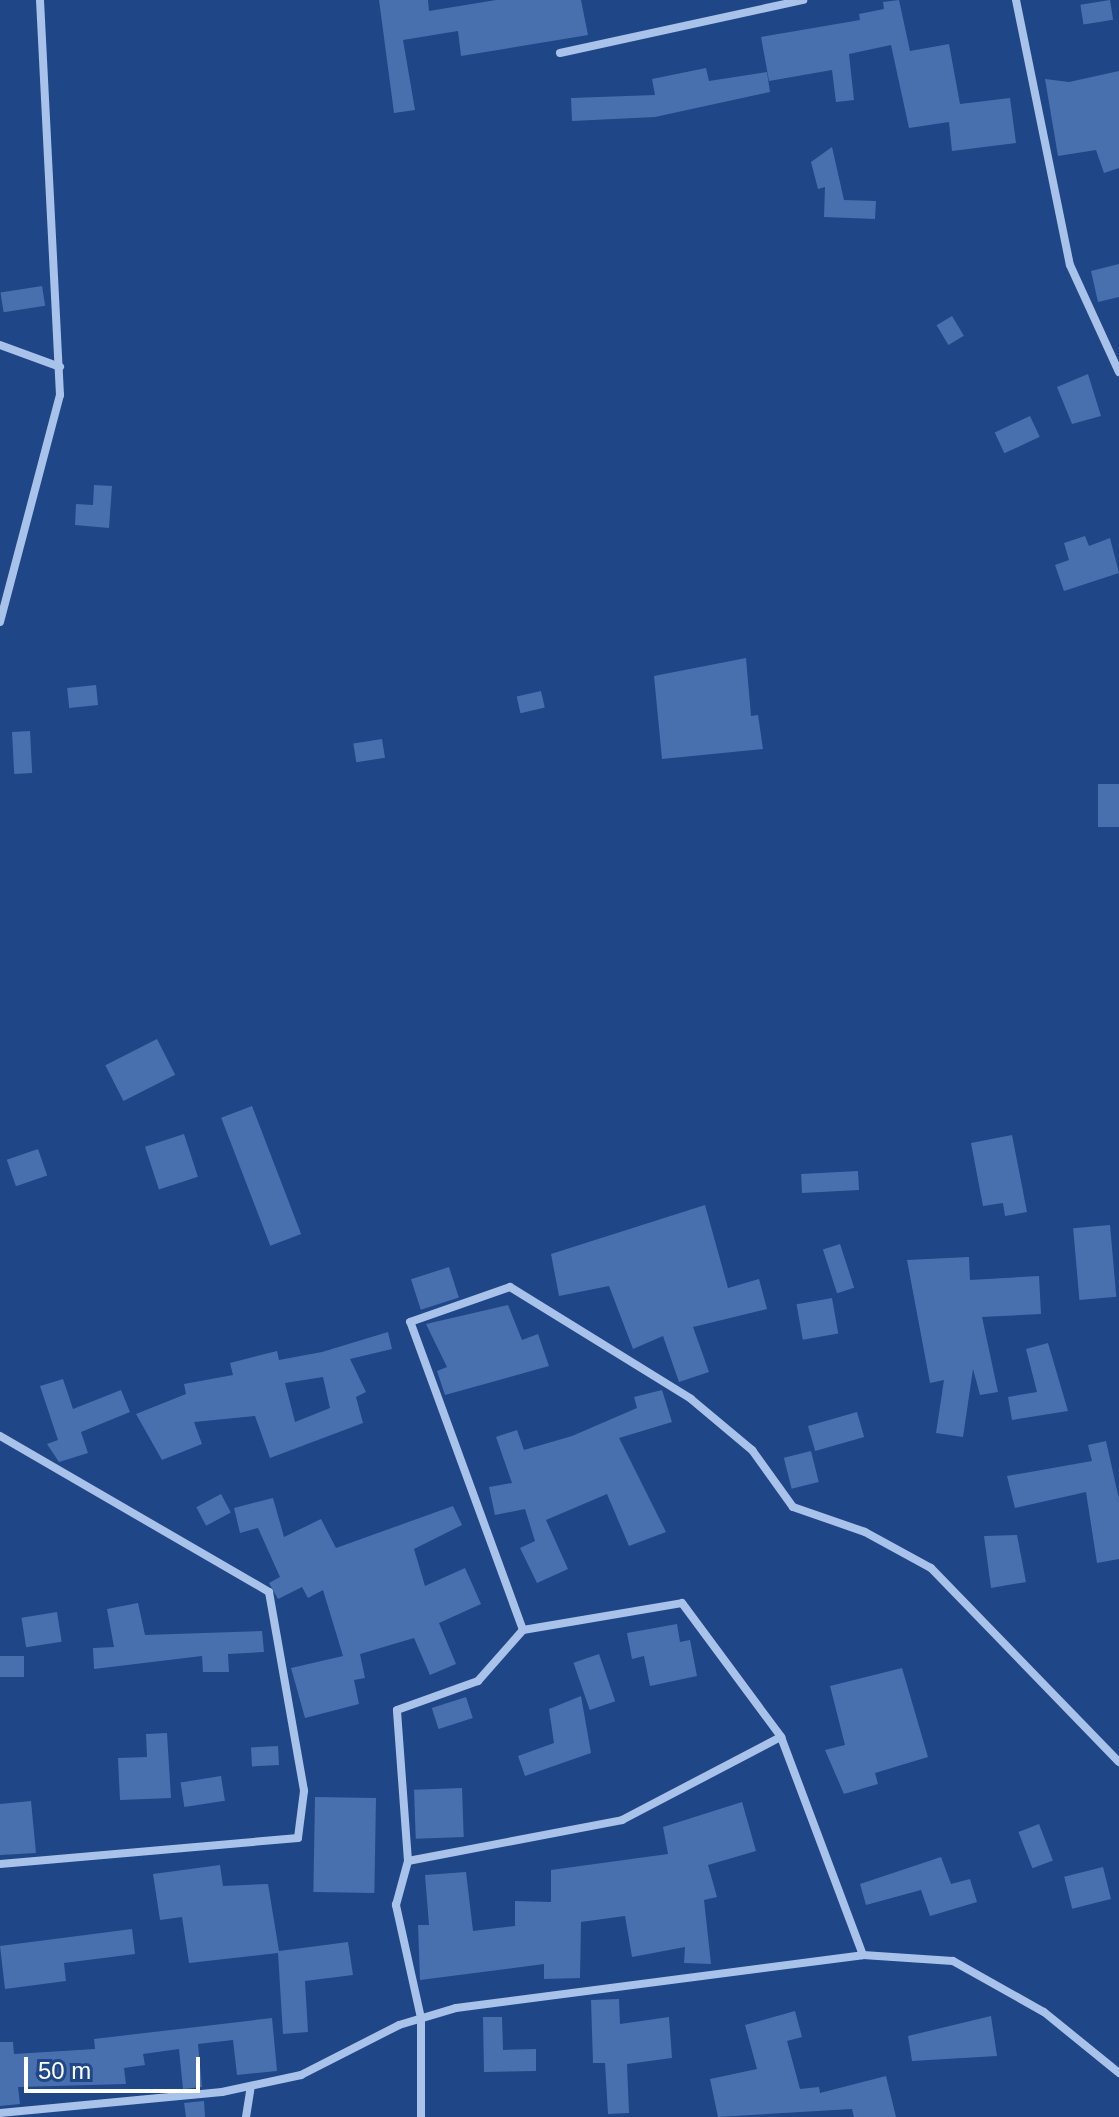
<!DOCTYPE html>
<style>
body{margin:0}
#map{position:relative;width:1119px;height:2117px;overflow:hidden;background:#1f4686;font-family:Helvetica,sans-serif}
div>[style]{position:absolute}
.building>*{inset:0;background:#4870af;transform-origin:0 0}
.minor>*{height:8px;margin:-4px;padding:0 4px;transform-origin:4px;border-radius:4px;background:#a8c2ea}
span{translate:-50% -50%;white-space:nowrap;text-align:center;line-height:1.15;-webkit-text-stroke:8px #1f4686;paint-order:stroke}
.scale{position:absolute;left:24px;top:2057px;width:176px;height:36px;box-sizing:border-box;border:4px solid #fff;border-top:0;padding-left:10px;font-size:24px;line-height:28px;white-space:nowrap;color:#fff;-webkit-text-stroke:6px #1f4686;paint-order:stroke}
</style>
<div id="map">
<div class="building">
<i style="clip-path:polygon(379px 0,428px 0,429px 11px,496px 0,581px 0,588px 35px,461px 56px,458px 31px,403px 40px,415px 110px,394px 113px)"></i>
<i style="clip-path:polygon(899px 0,910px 51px,949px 44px,960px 104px,1010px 98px,1016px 143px,952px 151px,949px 122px,909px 128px,891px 45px,849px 54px,854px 100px,836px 102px,832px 70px,769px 81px,761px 37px,860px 20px,859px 14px,884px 9px,883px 2px)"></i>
<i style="left:1110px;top:0;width:20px;height:30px;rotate:81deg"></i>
<i style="clip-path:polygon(706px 68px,709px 81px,767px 72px,770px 92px,655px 117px,572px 121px,571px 98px,655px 95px,652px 79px)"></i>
<i style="clip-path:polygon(1119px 71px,1119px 168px,1104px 173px,1096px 150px,1058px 156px,1045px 79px,1069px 82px)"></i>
<i style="clip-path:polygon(832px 147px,844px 200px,876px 201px,875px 219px,824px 217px,825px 187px,818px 189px,811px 162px)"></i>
<i style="clip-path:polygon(1119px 264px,1119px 297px,1098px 302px,1091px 271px)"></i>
<i style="left:42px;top:286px;width:20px;height:42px;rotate:81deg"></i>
<i style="left:952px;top:316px;width:23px;height:18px;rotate:59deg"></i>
<i style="clip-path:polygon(1088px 374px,1101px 416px,1072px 424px,1057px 387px)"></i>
<i style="left:1030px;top:416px;width:23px;height:39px;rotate:65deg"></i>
<i style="clip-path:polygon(94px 485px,112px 486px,109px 528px,75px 525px,76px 504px,93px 505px)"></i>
<i style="clip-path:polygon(1085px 536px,1089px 546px,1110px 538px,1119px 573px,1064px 591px,1055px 565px,1069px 560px,1064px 543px)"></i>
<i style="clip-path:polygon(746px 658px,751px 716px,758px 715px,763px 749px,662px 759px,654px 676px)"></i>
<i style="left:96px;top:685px;width:20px;height:29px;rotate:84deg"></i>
<i style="left:541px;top:691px;width:17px;height:25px;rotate:77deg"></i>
<i style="left:30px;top:731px;width:42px;height:18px;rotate:87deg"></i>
<i style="left:382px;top:739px;width:19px;height:29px;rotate:81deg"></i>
<i style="left:1119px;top:784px;width:43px;height:21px;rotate:90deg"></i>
<i style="left:157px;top:1039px;width:40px;height:58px;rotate:63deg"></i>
<i style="left:252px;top:1106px;width:137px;height:33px;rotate:69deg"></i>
<i style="left:184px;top:1134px;width:45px;height:41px;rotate:72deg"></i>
<i style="clip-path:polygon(1012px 1135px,1027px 1212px,1005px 1216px,1003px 1203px,983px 1206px,971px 1143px)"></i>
<i style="left:38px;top:1149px;width:28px;height:33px;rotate:71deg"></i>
<i style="left:858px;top:1171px;width:19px;height:57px;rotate:87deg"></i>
<i style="clip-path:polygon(705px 1205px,728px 1288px,759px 1279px,767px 1309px,693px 1327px,709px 1372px,679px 1382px,663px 1336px,633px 1349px,609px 1286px,559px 1296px,551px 1254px)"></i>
<i style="left:1110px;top:1225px;width:72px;height:37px;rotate:85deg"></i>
<i style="left:840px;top:1244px;width:46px;height:18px;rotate:72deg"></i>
<i style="clip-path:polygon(969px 1257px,970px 1280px,1039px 1276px,1041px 1314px,982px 1317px,998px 1392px,980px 1395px,973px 1369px,963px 1437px,936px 1433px,944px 1380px,930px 1383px,907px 1260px)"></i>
<i style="left:449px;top:1267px;width:32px;height:40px;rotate:72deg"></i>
<i style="left:832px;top:1298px;width:36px;height:36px;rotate:80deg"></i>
<i style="clip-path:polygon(508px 1305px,522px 1340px,538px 1334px,549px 1366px,445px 1395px,437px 1371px,447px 1367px,426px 1324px)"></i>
<i style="clip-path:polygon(evenodd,388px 1332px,392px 1349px,350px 1359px,366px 1392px,356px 1397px,363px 1423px,270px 1458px,255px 1416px,194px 1422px,202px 1444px,162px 1460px,136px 1414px,186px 1394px,184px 1384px,233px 1375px,230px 1363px,277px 1351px,279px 1360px,322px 1352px,388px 1332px,323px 1377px,330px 1408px,295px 1422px,285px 1383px,323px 1377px)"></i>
<i style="clip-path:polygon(1048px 1343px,1068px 1411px,1012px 1420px,1008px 1397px,1037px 1392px,1026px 1349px)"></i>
<i style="clip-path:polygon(63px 1379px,73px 1409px,121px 1390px,130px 1412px,81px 1432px,88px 1453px,59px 1462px,47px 1444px,58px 1440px,40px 1386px)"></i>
<i style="clip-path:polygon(662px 1390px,672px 1422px,619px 1438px,666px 1532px,629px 1546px,607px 1494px,546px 1520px,568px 1569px,537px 1583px,520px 1548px,535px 1541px,525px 1509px,495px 1515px,489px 1487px,512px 1483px,496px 1437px,517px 1430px,524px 1450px,572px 1436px,637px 1408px,634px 1397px)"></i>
<i style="left:857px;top:1412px;width:26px;height:51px;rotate:74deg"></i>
<i style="clip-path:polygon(1106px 1441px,1119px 1499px,1119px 1559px,1097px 1563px,1086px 1492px,1015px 1508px,1007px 1476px,1092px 1461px,1088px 1445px)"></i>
<i style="left:811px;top:1451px;width:32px;height:28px;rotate:76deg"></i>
<i style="left:221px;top:1494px;width:21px;height:28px;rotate:62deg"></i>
<i style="clip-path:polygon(273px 1498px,284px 1537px,321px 1519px,336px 1548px,453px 1506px,462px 1525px,414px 1549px,425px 1586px,465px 1568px,481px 1604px,439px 1623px,456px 1664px,430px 1675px,414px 1638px,360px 1654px,365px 1678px,354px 1680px,359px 1704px,305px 1718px,291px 1668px,343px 1656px,323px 1590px,308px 1598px,302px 1587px,278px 1599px,269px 1583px,280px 1577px,258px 1528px,240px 1533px,234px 1508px)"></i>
<i style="clip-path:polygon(1017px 1535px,1026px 1582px,991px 1588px,984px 1536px)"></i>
<i style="clip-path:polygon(138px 1603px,145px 1635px,262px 1631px,264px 1652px,228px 1654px,229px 1672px,203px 1672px,202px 1656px,94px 1669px,93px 1648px,114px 1647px,107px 1609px)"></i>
<i style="left:57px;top:1612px;width:30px;height:36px;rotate:81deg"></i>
<i style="clip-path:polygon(677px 1624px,680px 1642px,690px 1640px,697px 1676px,650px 1686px,644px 1656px,632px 1659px,627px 1633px)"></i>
<i style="left:599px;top:1654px;width:50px;height:27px;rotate:71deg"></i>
<i style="left:24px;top:1656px;width:21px;height:24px;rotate:90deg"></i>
<i style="clip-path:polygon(902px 1668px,928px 1757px,875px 1773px,878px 1784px,844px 1794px,825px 1750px,845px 1745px,830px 1686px)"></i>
<i style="clip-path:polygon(581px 1696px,591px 1753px,525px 1776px,518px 1756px,554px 1743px,549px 1709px)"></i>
<i style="left:466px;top:1697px;width:22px;height:36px;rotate:72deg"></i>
<i style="clip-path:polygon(167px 1733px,171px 1798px,120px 1800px,118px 1758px,147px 1757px,146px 1734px)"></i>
<i style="left:278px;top:1746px;width:19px;height:27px;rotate:87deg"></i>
<i style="left:221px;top:1776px;width:25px;height:41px;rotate:81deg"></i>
<i style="left:462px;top:1788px;width:49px;height:48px;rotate:88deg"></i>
<i style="left:376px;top:1798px;width:95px;height:61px;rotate:91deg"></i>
<i style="clip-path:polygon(31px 1801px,36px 1853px,0 1855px,0 1804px)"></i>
<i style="clip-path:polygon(742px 1802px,756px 1851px,708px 1865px,717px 1897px,704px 1900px,711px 1964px,684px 1963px,685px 1947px,632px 1957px,625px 1916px,581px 1922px,580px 1978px,544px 1979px,544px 1964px,420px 1980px,418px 1925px,429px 1925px,425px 1875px,466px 1872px,473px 1931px,515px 1926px,515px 1901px,551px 1902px,551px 1870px,668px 1854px,663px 1827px)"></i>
<i style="left:1039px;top:1824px;width:39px;height:22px;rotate:69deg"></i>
<i style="clip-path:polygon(941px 1857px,951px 1884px,970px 1879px,977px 1902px,930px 1916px,921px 1890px,866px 1905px,860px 1884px)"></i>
<i style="clip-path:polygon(220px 1865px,223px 1886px,268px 1884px,279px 1951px,348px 1942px,353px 1975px,305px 1981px,308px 2032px,283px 2034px,278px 1953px,189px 1963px,182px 1917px,160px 1920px,153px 1874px)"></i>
<i style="left:1103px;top:1867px;width:33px;height:40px;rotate:76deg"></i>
<i style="clip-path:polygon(132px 1929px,135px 1954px,64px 1963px,66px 1981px,5px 1989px,0 1946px)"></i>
<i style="clip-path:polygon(619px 1999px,620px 2024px,669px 2017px,672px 2058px,627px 2064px,629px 2113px,608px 2114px,605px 2063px,593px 2063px,591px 2000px)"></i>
<i style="clip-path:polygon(795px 2011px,802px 2037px,787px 2041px,800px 2089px,819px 2087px,820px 2093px,886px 2076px,896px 2117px,854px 2117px,852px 2109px,718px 2117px,710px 2079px,757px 2069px,745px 2025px)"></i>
<i style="clip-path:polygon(991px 2016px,997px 2056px,912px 2061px,908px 2036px)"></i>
<i style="clip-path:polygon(483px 2017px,502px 2017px,503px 2050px,536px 2049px,536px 2071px,484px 2072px)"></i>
<i style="clip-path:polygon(272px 2018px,277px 2071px,237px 2075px,233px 2040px,198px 2044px,202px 2087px,183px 2089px,179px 2049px,143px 2054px,145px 2065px,124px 2068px,126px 2084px,18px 2087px,20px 2104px,0 2106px,0 2042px,13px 2042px,14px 2054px,95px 2049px,94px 2039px)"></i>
<i style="clip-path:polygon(204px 2101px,205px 2117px,186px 2117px,184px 2103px)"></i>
</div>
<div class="minor">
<i style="left:1016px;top:0;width:270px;rotate:78.5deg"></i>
<i style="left:1070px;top:265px;width:118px;rotate:65.4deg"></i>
<i style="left:560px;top:53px;width:249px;rotate:-12.3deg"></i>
<i style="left:0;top:345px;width:64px;rotate:20.1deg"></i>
<i style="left:0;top:622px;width:235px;rotate:-75.2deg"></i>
<i style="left:60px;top:395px;width:396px;rotate:-92.9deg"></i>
<i style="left:0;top:1436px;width:311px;rotate:30.1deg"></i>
<i style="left:269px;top:1592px;width:202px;rotate:80deg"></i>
<i style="left:304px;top:1791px;width:47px;rotate:97.3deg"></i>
<i style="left:298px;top:1838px;width:299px;rotate:175deg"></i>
<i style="left:523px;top:1630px;width:328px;rotate:-110.1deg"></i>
<i style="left:410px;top:1322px;width:106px;rotate:-19.3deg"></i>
<i style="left:510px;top:1287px;width:213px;rotate:31.7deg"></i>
<i style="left:691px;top:1399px;width:80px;rotate:39.9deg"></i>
<i style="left:752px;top:1450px;width:70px;rotate:54.3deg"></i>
<i style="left:793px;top:1507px;width:76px;rotate:19.1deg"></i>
<i style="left:865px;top:1532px;width:75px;rotate:28.6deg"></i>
<i style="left:931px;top:1568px;width:270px;rotate:45.9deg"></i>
<i style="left:408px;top:1861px;width:151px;rotate:-94.2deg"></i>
<i style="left:397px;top:1710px;width:86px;rotate:-19.7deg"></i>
<i style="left:478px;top:1681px;width:68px;rotate:-48.6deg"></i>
<i style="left:523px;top:1630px;width:161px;rotate:-9.6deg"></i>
<i style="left:682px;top:1603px;width:167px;rotate:53.5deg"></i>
<i style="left:781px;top:1737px;width:233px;rotate:69.4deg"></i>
<i style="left:863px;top:1955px;width:90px;rotate:3.8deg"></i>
<i style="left:953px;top:1961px;width:104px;rotate:29.3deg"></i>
<i style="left:1044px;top:2012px;width:97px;rotate:39.1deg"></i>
<i style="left:0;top:2113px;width:223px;rotate:-5.4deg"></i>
<i style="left:222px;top:2092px;width:81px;rotate:-12.1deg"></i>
<i style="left:301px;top:2075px;width:110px;rotate:-27deg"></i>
<i style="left:399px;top:2025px;width:59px;rotate:-16.6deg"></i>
<i style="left:456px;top:2008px;width:410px;rotate:-7.4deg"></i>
<i style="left:246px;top:2117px;width:31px;rotate:-81deg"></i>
<i style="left:421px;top:2117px;width:99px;rotate:-90deg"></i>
<i style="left:421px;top:2018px;width:116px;rotate:-102.5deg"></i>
<i style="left:396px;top:1905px;width:46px;rotate:-74.7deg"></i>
<i style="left:408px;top:1861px;width:218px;rotate:-10.8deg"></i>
<i style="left:622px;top:1820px;width:179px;rotate:-27.6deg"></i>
</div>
<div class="scale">50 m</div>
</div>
